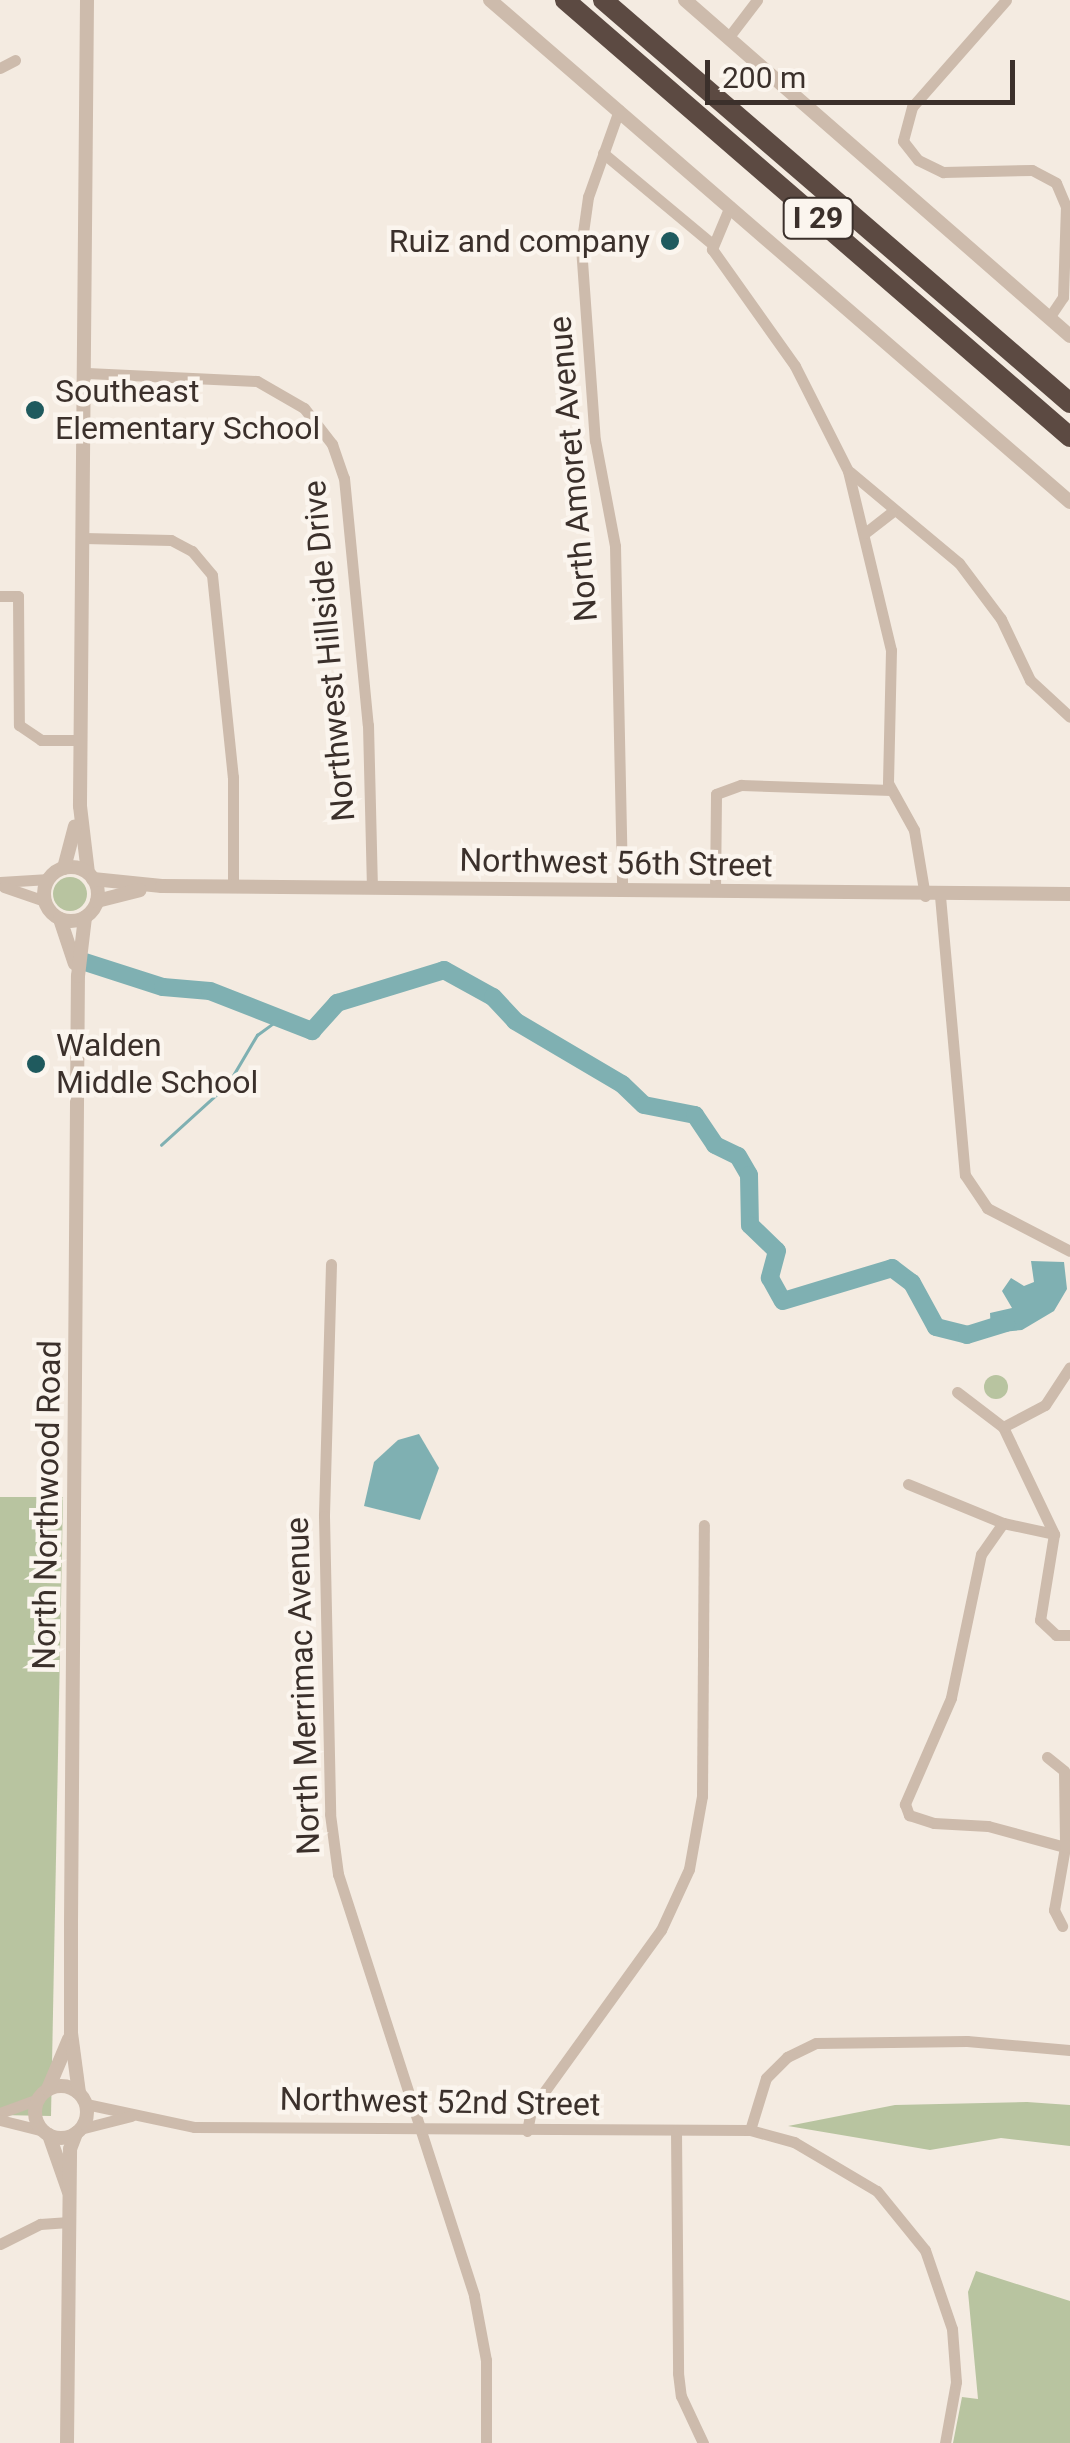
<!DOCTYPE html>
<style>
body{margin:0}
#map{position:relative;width:1070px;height:2443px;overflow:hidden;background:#f4ebe1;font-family:Roboto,sans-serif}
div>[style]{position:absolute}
.green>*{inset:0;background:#b8c4a0}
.round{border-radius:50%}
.water>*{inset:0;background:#7fb0b2}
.stream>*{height:2.5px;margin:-1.25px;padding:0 1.25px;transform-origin:1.25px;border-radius:1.25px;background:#7fb0b2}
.river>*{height:18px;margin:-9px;padding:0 9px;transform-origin:9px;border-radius:9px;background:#7fb0b2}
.minor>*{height:11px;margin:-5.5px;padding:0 5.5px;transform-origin:5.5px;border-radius:5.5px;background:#cdbbac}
.tertiary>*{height:14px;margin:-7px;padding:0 7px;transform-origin:7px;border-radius:7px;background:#cdbbac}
.tertiary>.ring{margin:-7px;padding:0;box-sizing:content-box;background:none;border:14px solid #cdbbac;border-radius:50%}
.motorway>*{height:20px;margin:-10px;padding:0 10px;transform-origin:10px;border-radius:10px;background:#5c4a42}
.dots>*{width:28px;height:28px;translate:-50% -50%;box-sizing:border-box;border:5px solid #fbf5ee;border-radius:50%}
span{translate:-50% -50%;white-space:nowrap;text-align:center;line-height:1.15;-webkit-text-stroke:9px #fbf5ee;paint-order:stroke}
.shield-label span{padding:2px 8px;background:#fbf5ee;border:2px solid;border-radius:8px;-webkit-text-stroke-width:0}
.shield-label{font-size:30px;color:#3b302b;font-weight:700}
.poi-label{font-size:32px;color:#3b302b}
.right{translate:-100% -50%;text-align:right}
.left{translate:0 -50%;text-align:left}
.street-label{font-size:32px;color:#3b302b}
.scale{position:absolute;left:705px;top:60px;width:310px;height:45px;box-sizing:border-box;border:5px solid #3b302b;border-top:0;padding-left:12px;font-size:30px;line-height:35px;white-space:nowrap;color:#3b302b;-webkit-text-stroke:8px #fbf5ee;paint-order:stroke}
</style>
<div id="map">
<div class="green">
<i class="round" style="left:53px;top:877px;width:34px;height:34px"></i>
<i class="round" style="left:984px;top:1375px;width:24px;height:24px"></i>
<i style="clip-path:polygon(0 1497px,63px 1497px,51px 2116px,0 2115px)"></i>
<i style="clip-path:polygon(1027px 2102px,1070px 2105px,1070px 2146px,1001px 2138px,930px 2150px,788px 2126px,895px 2105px)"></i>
<i style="clip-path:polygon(976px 2271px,1070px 2301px,1070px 2443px,953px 2443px,962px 2397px,978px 2399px,968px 2292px)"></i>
</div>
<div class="water">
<i style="clip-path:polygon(1031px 1261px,1064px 1262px,1067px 1289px,1054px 1311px,1022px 1330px,991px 1333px,990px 1313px,1012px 1308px,1002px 1291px,1011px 1278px,1024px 1286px,1034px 1282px)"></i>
<i style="clip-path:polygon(419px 1434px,439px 1468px,420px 1520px,364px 1506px,374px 1462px,398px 1440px)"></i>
</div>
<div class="stream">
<i style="left:161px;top:1145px;width:91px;rotate:-42.3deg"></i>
<i style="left:228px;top:1084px;width:57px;rotate:-59.4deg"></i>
<i style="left:257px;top:1035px;width:29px;rotate:-36deg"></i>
</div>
<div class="river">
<i style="left:85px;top:962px;width:82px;rotate:17.8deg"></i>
<i style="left:163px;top:987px;width:47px;rotate:4.9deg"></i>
<i style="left:210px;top:991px;width:110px;rotate:21.4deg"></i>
<i style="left:312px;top:1031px;width:38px;rotate:-48deg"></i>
<i style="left:337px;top:1003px;width:112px;rotate:-17.1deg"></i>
<i style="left:444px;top:970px;width:56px;rotate:28.9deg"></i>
<i style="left:493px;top:997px;width:33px;rotate:47deg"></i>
<i style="left:515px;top:1021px;width:124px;rotate:30.5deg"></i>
<i style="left:622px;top:1084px;width:30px;rotate:44deg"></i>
<i style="left:644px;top:1105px;width:52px;rotate:11.1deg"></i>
<i style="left:695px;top:1115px;width:36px;rotate:56deg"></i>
<i style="left:715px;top:1145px;width:25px;rotate:26deg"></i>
<i style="left:738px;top:1156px;width:22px;rotate:60deg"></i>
<i style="left:749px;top:1175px;width:50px;rotate:88.9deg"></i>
<i style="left:750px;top:1225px;width:37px;rotate:44deg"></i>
<i style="left:777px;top:1251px;width:28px;rotate:105deg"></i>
<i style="left:770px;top:1278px;width:26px;rotate:61deg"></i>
<i style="left:783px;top:1301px;width:114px;rotate:-16.8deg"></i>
<i style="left:892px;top:1268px;width:25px;rotate:37deg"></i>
<i style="left:912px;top:1283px;width:50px;rotate:61.4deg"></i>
<i style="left:936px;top:1327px;width:32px;rotate:14deg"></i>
<i style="left:967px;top:1335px;width:41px;rotate:-17.1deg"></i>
</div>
<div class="minor">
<i style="left:1006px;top:0;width:142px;rotate:131.3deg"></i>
<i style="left:912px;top:107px;width:35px;rotate:105deg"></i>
<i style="left:903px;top:141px;width:24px;rotate:52deg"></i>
<i style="left:918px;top:160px;width:28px;rotate:26deg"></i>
<i style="left:943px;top:172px;width:89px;rotate:-1.3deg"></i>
<i style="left:1032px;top:170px;width:27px;rotate:28deg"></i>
<i style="left:1056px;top:183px;width:25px;rotate:67deg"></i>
<i style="left:1066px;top:206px;width:91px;rotate:91.9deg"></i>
<i style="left:1063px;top:297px;width:25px;rotate:124deg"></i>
<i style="left:728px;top:38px;width:48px;rotate:-52.7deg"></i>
<i style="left:0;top:68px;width:17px;rotate:-28deg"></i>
<i style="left:619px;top:110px;width:92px;rotate:109.6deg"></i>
<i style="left:588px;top:197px;width:50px;rotate:98deg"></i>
<i style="left:581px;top:247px;width:194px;rotate:85.9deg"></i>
<i style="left:595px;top:440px;width:108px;rotate:79.3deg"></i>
<i style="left:615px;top:546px;width:343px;rotate:88.8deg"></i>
<i style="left:603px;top:153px;width:139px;rotate:39.8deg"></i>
<i style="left:730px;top:206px;width:47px;rotate:112.7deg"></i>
<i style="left:712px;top:249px;width:143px;rotate:54.6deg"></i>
<i style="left:795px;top:366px;width:118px;rotate:63.2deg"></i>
<i style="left:848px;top:471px;width:184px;rotate:76.5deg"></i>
<i style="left:891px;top:650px;width:133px;rotate:91.3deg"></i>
<i style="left:888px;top:783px;width:54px;rotate:61deg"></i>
<i style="left:914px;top:830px;width:67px;rotate:80.5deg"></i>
<i style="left:87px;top:373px;width:170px;rotate:2.7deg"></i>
<i style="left:257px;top:381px;width:54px;rotate:29.9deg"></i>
<i style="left:304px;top:408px;width:46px;rotate:52.1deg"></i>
<i style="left:332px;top:444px;width:36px;rotate:71deg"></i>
<i style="left:344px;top:478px;width:248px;rotate:84.5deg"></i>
<i style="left:368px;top:725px;width:163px;rotate:88.6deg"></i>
<i style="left:850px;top:472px;width:142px;rotate:39.9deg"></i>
<i style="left:959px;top:563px;width:70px;rotate:53.1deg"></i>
<i style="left:1001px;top:619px;width:68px;rotate:64.6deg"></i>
<i style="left:1030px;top:680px;width:54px;rotate:42.8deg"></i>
<i style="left:865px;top:533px;width:34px;rotate:-38deg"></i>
<i style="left:84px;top:538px;width:87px;rotate:1.3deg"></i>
<i style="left:171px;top:540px;width:24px;rotate:28deg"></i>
<i style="left:192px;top:551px;width:31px;rotate:50deg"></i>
<i style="left:212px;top:575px;width:203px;rotate:84.1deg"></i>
<i style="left:233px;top:777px;width:110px;rotate:90deg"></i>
<i style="left:0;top:596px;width:18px"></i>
<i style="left:18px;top:596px;width:129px;rotate:89.6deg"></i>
<i style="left:19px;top:725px;width:27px;rotate:34deg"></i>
<i style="left:41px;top:740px;width:40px"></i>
<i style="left:0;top:882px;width:49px;rotate:-3.5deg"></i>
<i style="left:4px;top:887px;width:43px;rotate:18.9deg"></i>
<i style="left:715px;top:891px;width:97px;rotate:-89.4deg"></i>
<i style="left:716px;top:794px;width:27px;rotate:-20deg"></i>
<i style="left:741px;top:785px;width:150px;rotate:1.9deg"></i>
<i style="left:940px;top:896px;width:280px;rotate:84.9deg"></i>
<i style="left:965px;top:1175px;width:40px;rotate:56deg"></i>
<i style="left:987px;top:1208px;width:93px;rotate:27.4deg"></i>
<i style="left:331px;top:1264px;width:252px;rotate:91.6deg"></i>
<i style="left:324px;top:1516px;width:298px;rotate:88.8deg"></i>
<i style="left:330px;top:1814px;width:61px;rotate:82.4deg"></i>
<i style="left:338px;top:1874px;width:443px;rotate:72.1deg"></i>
<i style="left:474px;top:2296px;width:65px;rotate:79.4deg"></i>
<i style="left:486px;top:2360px;width:83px;rotate:90deg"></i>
<i style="left:957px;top:1392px;width:58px;rotate:37.3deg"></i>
<i style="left:1003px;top:1427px;width:119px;rotate:64.5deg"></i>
<i style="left:1054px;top:1534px;width:87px;rotate:99.2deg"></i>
<i style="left:1040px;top:1620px;width:22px;rotate:43deg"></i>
<i style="left:1056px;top:1635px;width:14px"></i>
<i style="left:1003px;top:1427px;width:47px;rotate:-27.6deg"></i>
<i style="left:1045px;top:1405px;width:45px;rotate:-56.7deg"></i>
<i style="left:908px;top:1484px;width:103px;rotate:22.3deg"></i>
<i style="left:1003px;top:1523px;width:52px;rotate:12.2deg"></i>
<i style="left:1003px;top:1523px;width:38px;rotate:125deg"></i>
<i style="left:981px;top:1554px;width:147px;rotate:101.8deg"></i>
<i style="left:951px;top:1698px;width:116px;rotate:113.5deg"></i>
<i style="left:905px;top:1804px;width:12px;rotate:70deg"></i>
<i style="left:909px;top:1815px;width:26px;rotate:18deg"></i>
<i style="left:934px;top:1823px;width:54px;rotate:3.2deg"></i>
<i style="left:988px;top:1826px;width:80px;rotate:15.3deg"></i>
<i style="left:1065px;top:1847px;width:64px;rotate:99.9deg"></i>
<i style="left:1054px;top:1910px;width:18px;rotate:63deg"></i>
<i style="left:1047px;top:1757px;width:22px;rotate:39deg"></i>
<i style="left:1064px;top:1771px;width:76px;rotate:89.2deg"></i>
<i style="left:86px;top:2104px;width:110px;rotate:12deg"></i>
<i style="left:194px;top:2127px;width:556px;rotate:0.31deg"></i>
<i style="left:750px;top:2130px;width:46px;rotate:15.3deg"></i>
<i style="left:794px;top:2142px;width:96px;rotate:30.6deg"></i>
<i style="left:877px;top:2191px;width:76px;rotate:50.9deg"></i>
<i style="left:925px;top:2250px;width:83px;rotate:71.1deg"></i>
<i style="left:952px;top:2329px;width:53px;rotate:85.7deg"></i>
<i style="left:956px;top:2382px;width:62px;rotate:100.2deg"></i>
<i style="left:0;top:2113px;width:40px;rotate:-20.2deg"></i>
<i style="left:0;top:2120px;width:45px;rotate:14deg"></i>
<i style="left:80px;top:2129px;width:53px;rotate:-14.3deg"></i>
<i style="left:750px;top:2130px;width:54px;rotate:-72.9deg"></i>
<i style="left:766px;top:2078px;width:30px;rotate:-45deg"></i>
<i style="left:787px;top:2057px;width:32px;rotate:-26deg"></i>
<i style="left:816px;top:2043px;width:151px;rotate:-0.8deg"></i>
<i style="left:967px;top:2041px;width:103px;rotate:5deg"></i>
<i style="left:527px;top:2131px;width:21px;rotate:-79deg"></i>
<i style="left:531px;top:2110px;width:222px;rotate:-54.2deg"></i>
<i style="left:661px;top:1930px;width:67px;rotate:-65.3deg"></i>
<i style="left:689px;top:1869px;width:74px;rotate:-79.9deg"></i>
<i style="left:702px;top:1796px;width:271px;rotate:-89.6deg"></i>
<i style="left:676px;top:2131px;width:242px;rotate:89.5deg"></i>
<i style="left:678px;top:2373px;width:23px;rotate:83deg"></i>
<i style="left:681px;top:2396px;width:52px;rotate:64.9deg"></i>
<i style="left:0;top:2244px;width:45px;rotate:-26.6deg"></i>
<i style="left:40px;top:2224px;width:29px;rotate:-4deg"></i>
</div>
<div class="tertiary">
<i style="left:87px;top:0;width:806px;rotate:90.5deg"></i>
<i style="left:80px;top:806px;width:67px;rotate:83.2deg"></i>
<i style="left:490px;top:0;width:767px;rotate:40.88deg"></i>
<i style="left:685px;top:0;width:511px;rotate:41.11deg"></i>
<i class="ring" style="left:44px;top:867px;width:40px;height:40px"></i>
<i style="left:64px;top:868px;width:43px;rotate:-75.3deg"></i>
<i style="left:93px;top:879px;width:69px;rotate:5.8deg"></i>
<i style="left:162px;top:886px;width:908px;rotate:0.5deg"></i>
<i style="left:97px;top:901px;width:44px;rotate:-14.3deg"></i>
<i style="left:60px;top:919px;width:47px;rotate:71.6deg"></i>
<i class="ring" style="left:35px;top:2086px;width:38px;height:38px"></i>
<i style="left:48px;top:2089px;width:54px;rotate:-67.2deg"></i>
<i style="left:79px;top:2093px;width:61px;rotate:-97.6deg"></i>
<i style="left:71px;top:2033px;width:110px;rotate:-90deg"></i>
<i style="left:71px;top:1923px;width:947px;rotate:-89.58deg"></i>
<i style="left:78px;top:976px;width:59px;rotate:-83.2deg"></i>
<i style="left:49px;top:2135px;width:60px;rotate:70.7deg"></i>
<i style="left:67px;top:2443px;width:294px;rotate:-89.4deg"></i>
<i style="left:70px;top:2149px;width:17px;rotate:-69deg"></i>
</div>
<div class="motorway">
<i style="left:565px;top:0;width:668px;rotate:40.87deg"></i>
<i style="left:603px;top:0;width:617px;rotate:40.79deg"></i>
</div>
<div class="dots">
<i style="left:670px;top:241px;background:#1f5a5e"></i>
<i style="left:35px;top:410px;background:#1f5a5e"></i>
<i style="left:36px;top:1064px;background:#1f5a5e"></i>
</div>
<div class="shield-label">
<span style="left:818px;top:218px">I 29</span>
</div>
<div class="poi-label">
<span class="right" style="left:650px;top:241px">Ruiz and company</span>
<span class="left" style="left:55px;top:410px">Southeast<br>Elementary School</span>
<span class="left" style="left:56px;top:1064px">Walden<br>Middle School</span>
</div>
<div class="street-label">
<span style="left:573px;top:469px;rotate:-95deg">North Amoret Avenue</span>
<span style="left:329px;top:651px;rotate:-95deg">Northwest Hillside Drive</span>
<span style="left:616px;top:863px;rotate:1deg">Northwest 56th Street</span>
<span style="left:47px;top:1505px;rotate:-89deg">North Northwood Road</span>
<span style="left:303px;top:1686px;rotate:-92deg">North Merrimac Avenue</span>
<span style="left:440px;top:2102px;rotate:1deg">Northwest 52nd Street</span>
</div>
<div class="scale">200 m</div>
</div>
